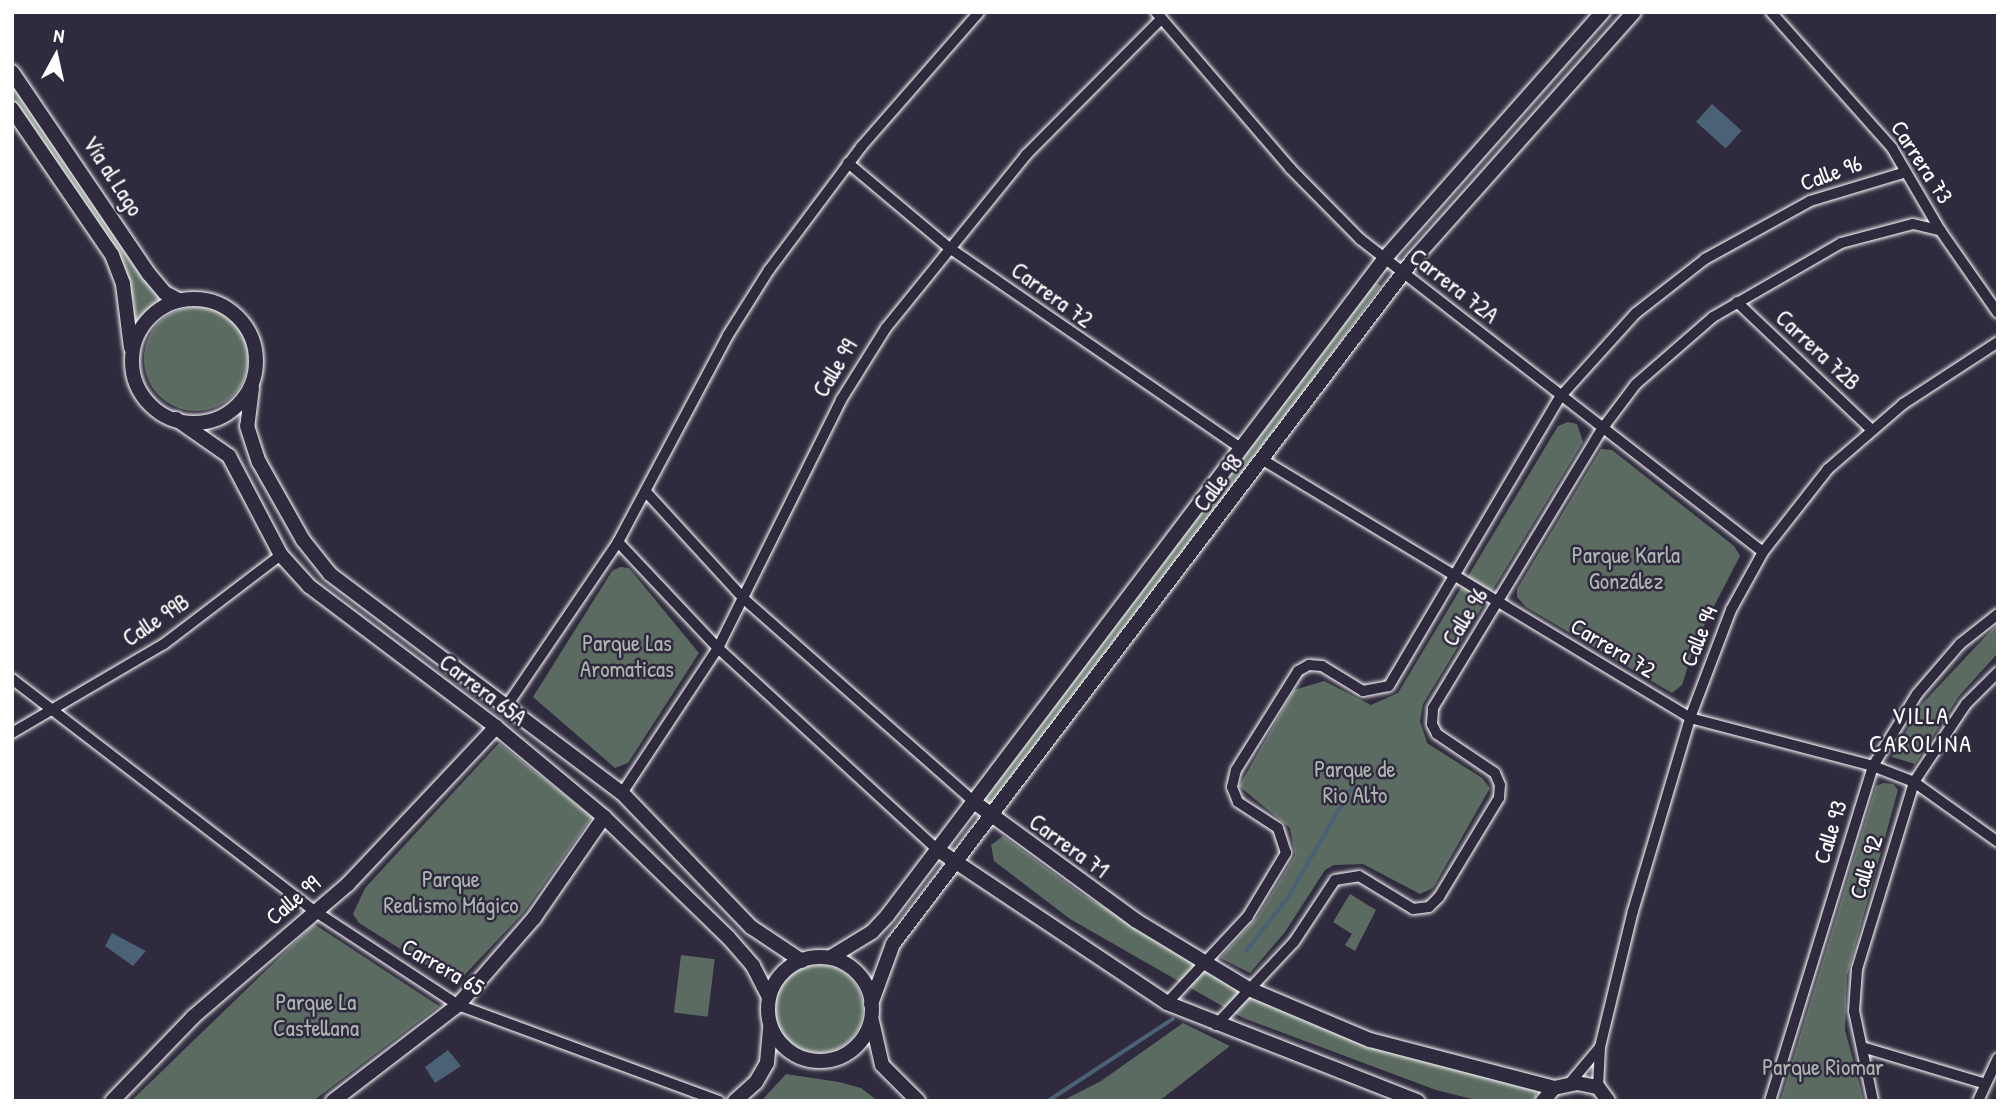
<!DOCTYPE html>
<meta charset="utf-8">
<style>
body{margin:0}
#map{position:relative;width:2010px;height:1113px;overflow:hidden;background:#2f2a3d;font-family:"Patrick Hand",sans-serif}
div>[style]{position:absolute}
.green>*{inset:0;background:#5c6b62;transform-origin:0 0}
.round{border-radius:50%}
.water>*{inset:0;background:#4b6276;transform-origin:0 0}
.stream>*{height:3.5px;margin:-1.75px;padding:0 1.75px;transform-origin:1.75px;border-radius:1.75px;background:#4b6276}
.roads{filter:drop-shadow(0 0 2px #fff) drop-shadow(0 0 2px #fff)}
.street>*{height:10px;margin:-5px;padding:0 5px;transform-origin:5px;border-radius:5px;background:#2f2a3d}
.secondary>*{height:14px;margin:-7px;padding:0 7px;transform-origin:7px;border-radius:7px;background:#2f2a3d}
.secondary>.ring{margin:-7px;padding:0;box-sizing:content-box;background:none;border:14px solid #2f2a3d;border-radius:50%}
span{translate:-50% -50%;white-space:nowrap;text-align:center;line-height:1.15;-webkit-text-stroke:5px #2f2a3d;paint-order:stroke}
.street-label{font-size:23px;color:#fff}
.park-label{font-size:23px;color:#aeb5b0}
.neighbourhood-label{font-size:24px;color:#fff;letter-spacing:2px}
.frame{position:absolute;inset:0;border:14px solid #fff;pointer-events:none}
.north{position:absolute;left:21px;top:21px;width:70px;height:70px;-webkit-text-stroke:5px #2f2a3d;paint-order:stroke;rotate:8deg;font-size:19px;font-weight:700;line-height:28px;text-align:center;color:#fff}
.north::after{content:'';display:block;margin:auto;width:24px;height:32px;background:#fff;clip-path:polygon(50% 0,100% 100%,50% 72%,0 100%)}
</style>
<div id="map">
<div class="green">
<i style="clip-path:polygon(12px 81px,163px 302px,133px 323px,134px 302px,113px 251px,12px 99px)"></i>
<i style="clip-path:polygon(1375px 282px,1381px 286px,1255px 459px,990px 809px,982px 802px)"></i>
<i class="round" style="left:144px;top:307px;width:104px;height:104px"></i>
<i style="clip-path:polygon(1568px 422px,1577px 424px,1583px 442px,1423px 704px,1420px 721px,1427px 743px,1482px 778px,1490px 788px,1433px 888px,1420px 894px,1363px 864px,1334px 865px,1325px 870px,1285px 932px,1250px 973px,1220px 958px,1258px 916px,1295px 855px,1290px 828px,1239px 786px,1294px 690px,1324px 681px,1371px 705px,1398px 693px,1558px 426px)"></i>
<i style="clip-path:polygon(1601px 449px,1612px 450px,1734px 546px,1740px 556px,1696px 641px,1682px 685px,1672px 693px,1526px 607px,1517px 597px,1517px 589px)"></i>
<i style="clip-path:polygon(620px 567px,629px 568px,699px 653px,628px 763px,615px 768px,533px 697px,612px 571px)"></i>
<i style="clip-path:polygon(1998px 623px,1998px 653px,1959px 696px,1915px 764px,1892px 757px,1921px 705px)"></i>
<i style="clip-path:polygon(499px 743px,592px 817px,524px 912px,456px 984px,359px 923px,353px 914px,365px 888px)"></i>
<i style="clip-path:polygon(1883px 783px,1893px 784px,1898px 790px,1847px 976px,1845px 1030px,1864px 1101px,1780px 1101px,1876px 786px)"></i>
<i style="clip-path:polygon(1003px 836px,1083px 895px,1261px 996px,1536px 1090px,1536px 1101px,1480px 1101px,1436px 1090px,1243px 1018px,1070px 919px,994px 861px,991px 845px)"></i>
<i style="clip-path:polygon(1350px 894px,1376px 910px,1355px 951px,1345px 945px,1352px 934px,1333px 922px)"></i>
<i style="clip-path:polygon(314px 924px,439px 1006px,313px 1101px,131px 1101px)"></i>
<i style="left:681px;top:955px;width:34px;height:58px;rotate:7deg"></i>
<i class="round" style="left:775px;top:965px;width:88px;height:88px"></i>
<i style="clip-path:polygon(1183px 1023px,1230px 1046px,1159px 1101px,1062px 1101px,1101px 1081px)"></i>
<i style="clip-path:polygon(786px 1074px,839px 1082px,861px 1088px,878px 1101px,761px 1101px)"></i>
</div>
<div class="water">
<i style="left:1712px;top:104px;width:40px;height:24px;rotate:42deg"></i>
<i style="clip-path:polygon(112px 933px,146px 951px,133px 966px,105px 946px)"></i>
<i style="clip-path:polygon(448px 1050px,461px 1066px,435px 1083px,425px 1067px)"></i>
</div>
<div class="stream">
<i style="left:1246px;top:951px;width:66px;rotate:-51.7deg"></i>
<i style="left:1287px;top:899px;width:127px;rotate:-59.8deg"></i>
<i style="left:1048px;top:1101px;width:149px;rotate:-33.3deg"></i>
</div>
<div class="roads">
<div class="street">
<i style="left:1156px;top:12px;width:206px;rotate:49.3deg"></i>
<i style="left:1290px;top:168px;width:100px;rotate:45.4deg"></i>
<i style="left:1360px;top:239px;width:510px;rotate:37.84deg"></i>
<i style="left:1771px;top:12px;width:182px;rotate:48.3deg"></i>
<i style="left:1892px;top:148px;width:95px;rotate:59.7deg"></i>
<i style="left:1940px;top:230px;width:101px;rotate:55.1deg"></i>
<i style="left:848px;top:163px;width:131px;rotate:40deg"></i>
<i style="left:948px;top:247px;width:355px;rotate:34.5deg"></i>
<i style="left:1737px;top:302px;width:185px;rotate:43.5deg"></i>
<i style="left:1263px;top:460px;width:499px;rotate:31.1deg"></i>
<i style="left:1690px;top:718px;width:189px;rotate:14.7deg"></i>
<i style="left:1873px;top:766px;width:44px;rotate:21.3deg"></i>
<i style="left:1914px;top:782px;width:103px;rotate:35.5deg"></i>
<i style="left:647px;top:493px;width:144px;rotate:47.5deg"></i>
<i style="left:744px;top:599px;width:307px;rotate:41.4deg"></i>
<i style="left:618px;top:542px;width:146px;rotate:46.7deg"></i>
<i style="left:718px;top:648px;width:299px;rotate:42.6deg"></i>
<i style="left:12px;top:679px;width:379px;rotate:37.5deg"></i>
<i style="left:313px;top:910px;width:173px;rotate:33.2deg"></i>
<i style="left:458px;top:1005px;width:278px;rotate:20.2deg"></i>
<i style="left:508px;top:704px;width:196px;rotate:-55.8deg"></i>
<i style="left:618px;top:542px;width:234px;rotate:-62deg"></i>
<i style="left:728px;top:335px;width:77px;rotate:-57.8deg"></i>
<i style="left:769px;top:270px;width:154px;rotate:-53.2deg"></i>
<i style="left:861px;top:147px;width:179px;rotate:-48.8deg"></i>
<i style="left:12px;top:733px;width:176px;rotate:-30.4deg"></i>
<i style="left:164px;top:644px;width:147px;rotate:-37.3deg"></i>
<i style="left:622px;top:793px;width:174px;rotate:-56.5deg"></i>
<i style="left:718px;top:648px;width:277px;rotate:-63.6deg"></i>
<i style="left:841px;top:400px;width:85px;rotate:-58deg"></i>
<i style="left:886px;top:328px;width:223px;rotate:-51deg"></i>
<i style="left:1026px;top:155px;width:192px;rotate:-45.2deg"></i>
<i style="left:1167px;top:1003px;width:119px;rotate:-47deg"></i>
<i style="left:1248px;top:916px;width:74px;rotate:-58.9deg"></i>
<i style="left:1286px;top:853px;width:26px;rotate:-108deg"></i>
<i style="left:1278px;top:828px;width:48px;rotate:-147deg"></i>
<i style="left:1238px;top:802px;width:16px;rotate:-112deg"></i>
<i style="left:1232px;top:787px;width:17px;rotate:-77deg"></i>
<i style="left:1236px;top:770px;width:117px;rotate:-57.9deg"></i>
<i style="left:1298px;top:671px;width:13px;rotate:-29deg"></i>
<i style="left:1309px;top:665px;width:13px;rotate:4deg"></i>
<i style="left:1322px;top:666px;width:48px;rotate:31.4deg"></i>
<i style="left:1363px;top:691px;width:26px;rotate:-11deg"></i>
<i style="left:1389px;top:686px;width:336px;rotate:-59.4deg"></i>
<i style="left:1560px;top:397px;width:113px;rotate:-47.9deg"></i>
<i style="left:1636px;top:313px;width:88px;rotate:-38deg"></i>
<i style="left:1705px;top:259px;width:120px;rotate:-28.9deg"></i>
<i style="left:1810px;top:201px;width:100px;rotate:-16.8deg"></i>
<i style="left:1216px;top:1025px;width:114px;rotate:-46.8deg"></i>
<i style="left:1294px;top:942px;width:74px;rotate:-56.5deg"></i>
<i style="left:1335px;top:880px;width:24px;rotate:-9deg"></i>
<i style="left:1359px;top:876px;width:63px;rotate:31.4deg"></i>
<i style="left:1413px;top:909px;width:16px;rotate:-7deg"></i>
<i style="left:1429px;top:907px;width:14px;rotate:-45deg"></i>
<i style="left:1439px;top:897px;width:116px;rotate:-58.8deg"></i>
<i style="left:1499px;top:798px;width:13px;rotate:-86deg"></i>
<i style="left:1500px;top:785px;width:13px;rotate:-113deg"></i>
<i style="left:1495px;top:773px;width:70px;rotate:-146.1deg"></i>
<i style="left:1437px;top:734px;width:11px;rotate:-117deg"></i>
<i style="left:1432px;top:724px;width:16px;rotate:-86deg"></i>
<i style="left:1433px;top:708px;width:326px;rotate:-58.8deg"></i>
<i style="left:1602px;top:429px;width:56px;rotate:-52.9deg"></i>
<i style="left:1636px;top:384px;width:102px;rotate:-41deg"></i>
<i style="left:1713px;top:317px;width:148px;rotate:-30deg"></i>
<i style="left:1841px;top:243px;width:74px;rotate:-14.8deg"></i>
<i style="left:1913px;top:224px;width:28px;rotate:13deg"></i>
<i style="left:1862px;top:1047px;width:126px;rotate:16.6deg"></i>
<i style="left:1569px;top:1084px;width:48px;rotate:-50deg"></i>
<i style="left:1598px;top:1087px;width:40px;rotate:-87.1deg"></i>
<i style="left:1600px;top:1047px;width:140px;rotate:-76.4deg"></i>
<i style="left:1633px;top:911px;width:201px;rotate:-73.5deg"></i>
<i style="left:1690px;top:718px;width:116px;rotate:-69.2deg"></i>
<i style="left:1731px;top:610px;width:66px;rotate:-61.1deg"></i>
<i style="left:1763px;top:552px;width:105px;rotate:-51.9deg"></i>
<i style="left:1828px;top:469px;width:99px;rotate:-40.9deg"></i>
<i style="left:1903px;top:404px;width:113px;rotate:-33.1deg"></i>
<i style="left:1770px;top:1101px;width:350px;rotate:-72.9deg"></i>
<i style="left:1873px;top:766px;width:84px;rotate:-58.6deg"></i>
<i style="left:1917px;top:694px;width:66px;rotate:-49.3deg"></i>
<i style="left:1960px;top:644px;width:48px;rotate:-38.3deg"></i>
<i style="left:1873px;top:1101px;width:92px;rotate:-101.9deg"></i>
<i style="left:1854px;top:1011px;width:42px;rotate:-85.9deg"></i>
<i style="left:1857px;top:969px;width:195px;rotate:-73deg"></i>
<i style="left:1914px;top:782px;width:94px;rotate:-56.3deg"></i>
<i style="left:1966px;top:704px;width:45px;rotate:-45deg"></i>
<i style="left:1978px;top:1101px;width:47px;rotate:-65.1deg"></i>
</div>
<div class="secondary">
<i style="left:12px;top:72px;width:244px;rotate:55.9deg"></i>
<i style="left:149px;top:274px;width:25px;rotate:50deg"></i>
<i style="left:165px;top:293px;width:15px;rotate:28deg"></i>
<i style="left:12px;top:109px;width:177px;rotate:55.6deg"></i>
<i style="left:112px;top:255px;width:31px;rotate:69deg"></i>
<i style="left:123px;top:284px;width:64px;rotate:82.9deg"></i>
<i class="ring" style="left:132px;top:299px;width:110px;height:110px"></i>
<i style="left:252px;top:388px;width:38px;rotate:97deg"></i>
<i style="left:247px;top:426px;width:38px;rotate:72deg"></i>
<i style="left:259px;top:462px;width:90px;rotate:60.6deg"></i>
<i style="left:303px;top:540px;width:43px;rotate:51.5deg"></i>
<i style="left:330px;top:574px;width:365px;rotate:36.9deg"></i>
<i style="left:622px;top:793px;width:186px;rotate:46.1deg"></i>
<i style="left:751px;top:927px;width:61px;rotate:33.7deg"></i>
<i style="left:176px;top:419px;width:65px;rotate:34.9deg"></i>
<i style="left:229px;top:456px;width:112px;rotate:62.3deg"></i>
<i style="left:281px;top:555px;width:42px;rotate:47.9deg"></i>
<i style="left:309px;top:586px;width:234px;rotate:37deg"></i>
<i style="left:496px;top:727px;width:141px;rotate:39.8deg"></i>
<i style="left:604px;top:817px;width:173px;rotate:44.1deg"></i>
<i style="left:728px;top:937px;width:38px;rotate:49deg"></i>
<i style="left:753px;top:966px;width:35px;rotate:63deg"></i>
<i style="left:974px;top:802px;width:200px;rotate:36.2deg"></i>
<i style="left:1135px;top:920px;width:133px;rotate:31.2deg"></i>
<i style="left:1249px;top:989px;width:131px;rotate:22.9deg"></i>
<i style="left:1370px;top:1040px;width:190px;rotate:14.6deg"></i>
<i style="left:938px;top:850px;width:275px;rotate:33.7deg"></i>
<i style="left:1167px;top:1003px;width:269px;rotate:21.4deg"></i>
<i style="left:831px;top:957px;width:48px;rotate:-31.4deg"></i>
<i style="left:872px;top:932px;width:22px;rotate:-47deg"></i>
<i style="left:887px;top:916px;width:825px;rotate:-52.88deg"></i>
<i style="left:1385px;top:258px;width:329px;rotate:-48.5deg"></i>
<i class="ring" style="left:768px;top:957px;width:90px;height:90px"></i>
<i style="left:871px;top:1004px;width:64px;rotate:-69.9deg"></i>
<i style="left:893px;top:944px;width:859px;rotate:-52.76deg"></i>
<i style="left:1413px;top:260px;width:332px;rotate:-48.3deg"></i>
<i style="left:872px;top:1021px;width:45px;rotate:77.2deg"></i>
<i style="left:882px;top:1065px;width:51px;rotate:45deg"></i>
<i style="left:112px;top:1101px;width:117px;rotate:-46deg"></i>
<i style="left:193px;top:1017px;width:204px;rotate:-40.6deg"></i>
<i style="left:348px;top:884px;width:216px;rotate:-46.7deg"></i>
<i style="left:333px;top:1101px;width:158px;rotate:-37.5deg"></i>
<i style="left:458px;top:1005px;width:116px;rotate:-48.9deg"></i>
<i style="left:534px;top:918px;width:123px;rotate:-55.3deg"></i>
<i style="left:735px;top:1101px;width:28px;rotate:-42deg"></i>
<i style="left:756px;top:1082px;width:22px;rotate:-60deg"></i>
<i style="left:767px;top:1063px;width:35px;rotate:-85deg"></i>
<i style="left:1543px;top:1101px;width:17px;rotate:-50deg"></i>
<i style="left:1554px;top:1088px;width:24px;rotate:-12deg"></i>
<i style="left:1577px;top:1083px;width:21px;rotate:11deg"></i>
<i style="left:1598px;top:1087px;width:17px;rotate:54deg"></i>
</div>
</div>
<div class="street-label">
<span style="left:1922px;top:162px;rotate:57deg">Carrera 73</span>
<span style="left:1831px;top:173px;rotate:-20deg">Calle 96</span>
<span style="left:113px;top:176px;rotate:57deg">Vía al Lago</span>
<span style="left:1454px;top:286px;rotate:38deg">Carrera 72A</span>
<span style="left:1052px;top:295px;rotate:36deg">Carrera 72</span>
<span style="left:1818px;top:350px;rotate:43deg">Carrera 72B</span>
<span style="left:835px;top:368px;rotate:-59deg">Calle 99</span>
<span style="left:1218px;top:483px;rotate:-53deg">Calle 98</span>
<span style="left:1465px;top:617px;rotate:-58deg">Calle 96</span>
<span style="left:156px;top:620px;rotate:-34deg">Calle 99B</span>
<span style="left:1699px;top:636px;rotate:-68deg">Calle 94</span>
<span style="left:1613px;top:648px;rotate:31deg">Carrera 72</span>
<span style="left:483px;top:690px;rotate:37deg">Carrera 65A</span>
<span style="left:1830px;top:832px;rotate:-73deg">Calle 93</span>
<span style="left:1069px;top:846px;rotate:36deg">Carrera 71</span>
<span style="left:1866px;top:867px;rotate:-73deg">Calle 92</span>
<span style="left:293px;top:900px;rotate:-40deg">Calle 99</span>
<span style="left:443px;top:967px;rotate:30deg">Carrera 65</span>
</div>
<div class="park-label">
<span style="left:1626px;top:568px">Parque Karla<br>González</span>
<span style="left:627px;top:656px">Parque Las<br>Aromaticas</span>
<span style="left:1355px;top:782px">Parque de<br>Rio Alto</span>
<span style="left:451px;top:892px">Parque<br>Realismo Mágico</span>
<span style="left:316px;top:1015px">Parque La<br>Castellana</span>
<span style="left:1823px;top:1067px">Parque Riomar</span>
</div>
<div class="neighbourhood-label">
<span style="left:1921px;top:730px">VILLA<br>CAROLINA</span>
</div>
<div class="frame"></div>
<div class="north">N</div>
</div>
